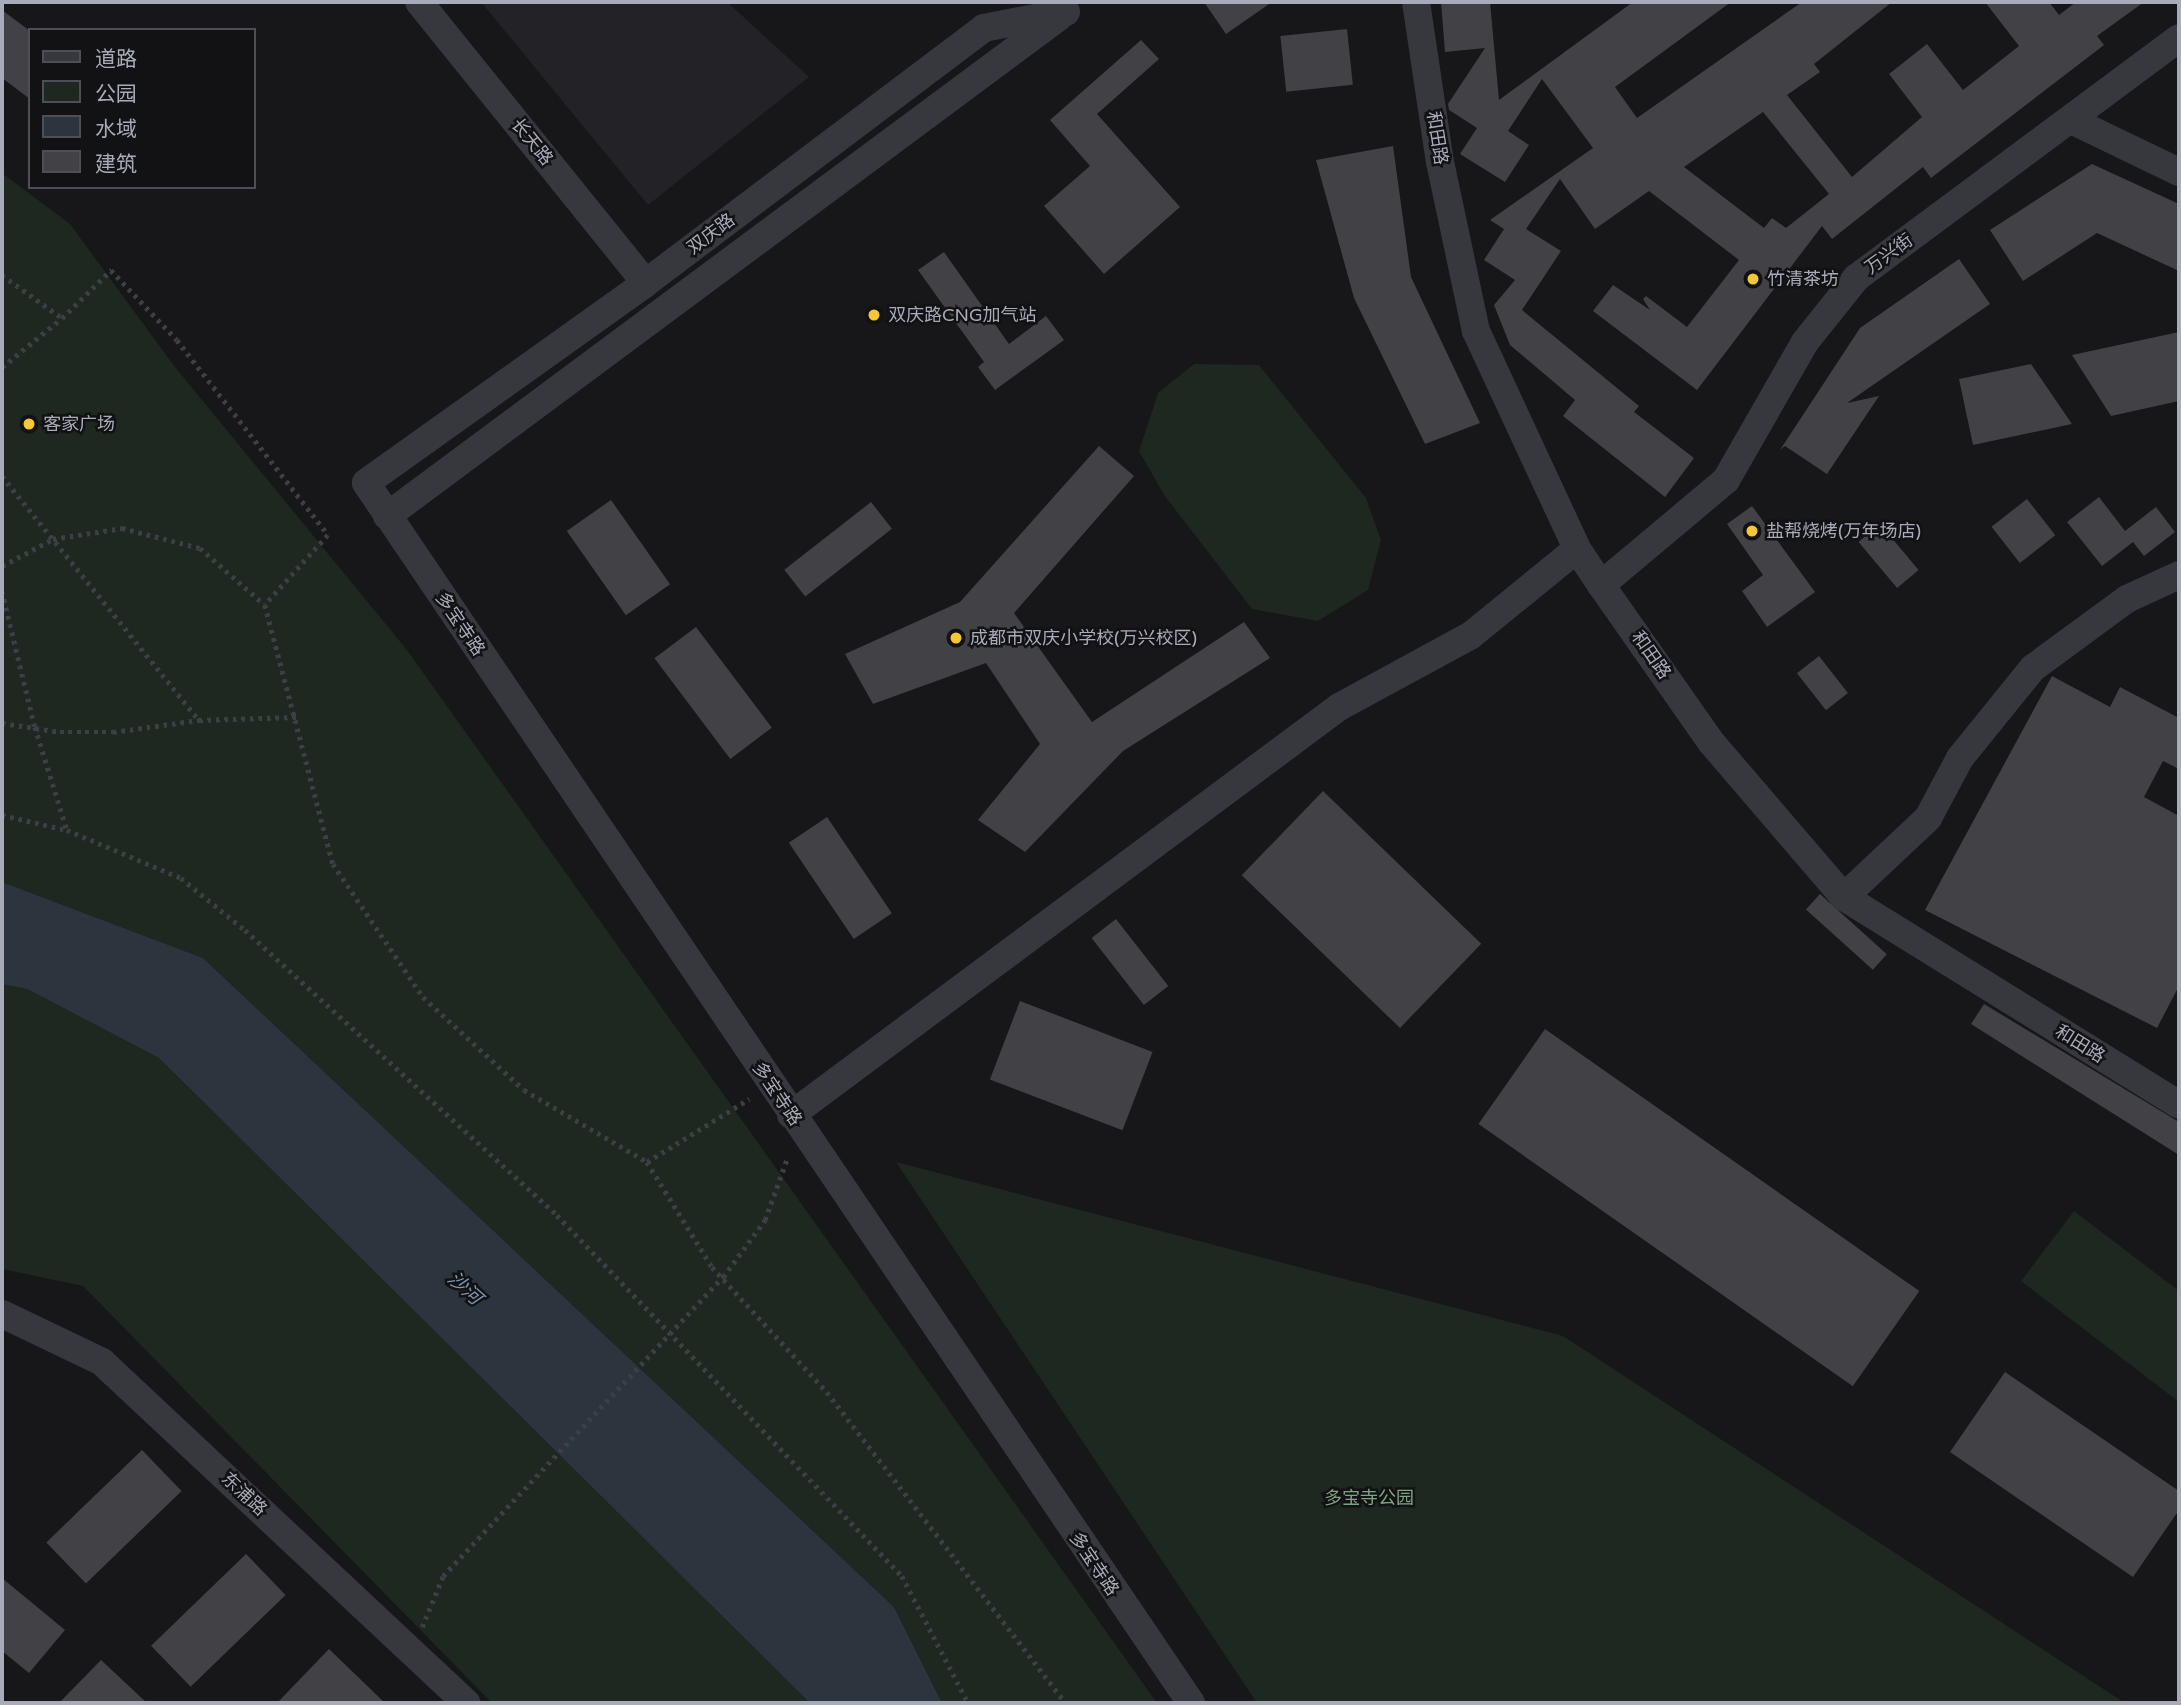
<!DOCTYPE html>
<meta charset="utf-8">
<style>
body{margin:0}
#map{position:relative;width:2181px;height:1705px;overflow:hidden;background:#171619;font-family:"Varela Round","Noto Sans SC",sans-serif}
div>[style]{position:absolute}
.built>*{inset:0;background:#232226}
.green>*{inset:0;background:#1e2720}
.water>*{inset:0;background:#2c343d}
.building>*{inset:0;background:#414146;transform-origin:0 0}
.path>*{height:4.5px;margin-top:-2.25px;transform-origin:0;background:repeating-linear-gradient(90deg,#3d3f45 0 3.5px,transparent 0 8.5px)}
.minor>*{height:28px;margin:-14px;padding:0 14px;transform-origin:14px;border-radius:14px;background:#37383e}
.dots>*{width:19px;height:19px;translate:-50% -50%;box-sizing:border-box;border:4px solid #121114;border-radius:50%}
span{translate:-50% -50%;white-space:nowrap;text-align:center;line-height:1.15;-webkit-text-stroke:5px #121114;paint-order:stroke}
.street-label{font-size:18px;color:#a8acb9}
.poi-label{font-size:18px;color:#a8acb9}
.left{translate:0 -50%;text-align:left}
.park-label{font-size:18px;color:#7fa485}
.water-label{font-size:19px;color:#7f96b4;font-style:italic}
.frame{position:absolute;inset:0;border:4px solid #a8acb9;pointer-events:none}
.legend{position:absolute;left:28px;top:28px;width:228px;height:161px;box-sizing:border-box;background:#121114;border:2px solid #4e4f56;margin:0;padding:9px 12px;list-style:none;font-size:21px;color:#a8acb9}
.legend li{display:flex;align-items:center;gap:14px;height:35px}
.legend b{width:35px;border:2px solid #4e4f56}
</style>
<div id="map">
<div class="built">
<i style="clip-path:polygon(481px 2px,727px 2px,809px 77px,648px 205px)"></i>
</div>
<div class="green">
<i style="clip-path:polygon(2px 173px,70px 224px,175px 367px,407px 650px,1157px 1703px,942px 1703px,894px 1607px,203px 958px,2px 882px)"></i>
<i style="clip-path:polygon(1194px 364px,1259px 365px,1366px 498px,1381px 540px,1368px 590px,1318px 621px,1252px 609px,1164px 495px,1139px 451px,1158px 393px)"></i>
<i style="clip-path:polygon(2px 984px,27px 989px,159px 1058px,810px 1703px,492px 1703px,83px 1286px,2px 1269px)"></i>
<i style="clip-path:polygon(896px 1162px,1563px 1336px,2125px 1703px,1257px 1703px)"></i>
<i style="clip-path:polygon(2074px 1211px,2179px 1291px,2179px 1402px,2021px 1281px)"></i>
</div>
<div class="water">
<i style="clip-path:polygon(2px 882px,203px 958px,894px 1607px,942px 1703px,810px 1703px,159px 1058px,27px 989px,2px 984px)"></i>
</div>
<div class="building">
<i style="clip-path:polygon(1204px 2px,1272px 2px,1226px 34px)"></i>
<i style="clip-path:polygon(evenodd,1441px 2px,1490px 2px,1499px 100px,1633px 2px,1731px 2px,1615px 87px,1637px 118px,1802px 2px,1892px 2px,1814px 64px,1820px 72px,1787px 95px,1852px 177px,1922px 117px,1889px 74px,1927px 44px,1963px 90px,2019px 46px,1985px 2px,2049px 2px,2059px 15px,2076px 2px,2144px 2px,2097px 36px,2104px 45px,1931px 178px,1923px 167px,1832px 239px,1822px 226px,1697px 390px,1593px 311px,1613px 285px,1650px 310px,1643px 299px,1646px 296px,1687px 327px,1739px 260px,1649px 191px,1595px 229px,1560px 179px,1526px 229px,1561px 251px,1522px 310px,1639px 406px,1634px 412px,1694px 458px,1665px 497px,1563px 416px,1575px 400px,1510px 345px,1494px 305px,1515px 280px,1484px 260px,1504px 229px,1490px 220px,1593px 148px,1542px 79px,1508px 131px,1529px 145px,1505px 182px,1460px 154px,1477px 128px,1449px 110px,1448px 104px,1485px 48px,1445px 52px,1441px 2px,1763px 112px,1829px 194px,1786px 228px,1772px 218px,1764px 228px,1684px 167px,1763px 112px)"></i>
<i style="clip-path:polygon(2px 10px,30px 31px,30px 99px,2px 78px)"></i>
<i style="left:1347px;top:29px;width:56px;height:67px;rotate:84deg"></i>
<i style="clip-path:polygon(1141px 40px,1159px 59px,1097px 114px,1180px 207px,1104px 274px,1044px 206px,1090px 166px,1050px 120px)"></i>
<i style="clip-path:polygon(1393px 146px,1411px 277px,1480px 423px,1425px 444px,1354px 298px,1316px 160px)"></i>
<i style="clip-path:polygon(2092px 164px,2179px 204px,2179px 271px,2097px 233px,2023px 281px,1990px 230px)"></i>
<i style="clip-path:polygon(944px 252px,1009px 344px,1046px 316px,1064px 340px,995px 390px,978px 367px,984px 362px,918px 270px)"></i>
<i style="clip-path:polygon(1959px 259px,1990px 304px,1847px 403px,1879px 396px,1827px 474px,1785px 446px,1780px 450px,1860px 328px)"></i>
<i style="clip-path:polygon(2179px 332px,2179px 401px,2111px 416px,2072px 355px)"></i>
<i style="clip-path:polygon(2031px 364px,2072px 424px,1973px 445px,1959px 379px)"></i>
<i style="clip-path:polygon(1099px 446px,1134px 476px,1014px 613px,1092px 722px,1244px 622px,1270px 658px,1123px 751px,1025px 852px,978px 820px,1040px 744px,986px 663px,873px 704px,845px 654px,960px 602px)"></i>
<i style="clip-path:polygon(2099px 497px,2125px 531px,2156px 507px,2175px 532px,2144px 556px,2133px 542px,2102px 566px,2067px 522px)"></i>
<i style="left:2027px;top:499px;width:46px;height:45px;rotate:52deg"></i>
<i style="left:611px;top:500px;width:103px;height:54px;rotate:55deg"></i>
<i style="left:871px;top:502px;width:34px;height:110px;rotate:52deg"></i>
<i style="clip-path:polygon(1752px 506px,1815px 592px,1767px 627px,1742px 591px,1763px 575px,1727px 524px)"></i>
<i style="left:1880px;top:524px;width:60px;height:28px;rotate:50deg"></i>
<i style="left:696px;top:627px;width:126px;height:52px;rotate:53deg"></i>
<i style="left:1819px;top:656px;width:47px;height:28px;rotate:52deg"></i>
<i style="clip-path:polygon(2052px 676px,2110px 707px,2120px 687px,2179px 718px,2179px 769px,2163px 761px,2144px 797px,2179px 816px,2179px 986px,2157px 1028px,1925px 910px)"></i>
<i style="left:1323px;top:791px;width:220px;height:117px;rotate:44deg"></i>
<i style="left:827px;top:817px;width:116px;height:46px;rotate:56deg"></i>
<i style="left:1820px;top:894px;width:90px;height:21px;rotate:42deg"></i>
<i style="left:1116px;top:919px;width:85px;height:31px;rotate:52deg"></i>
<i style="left:1020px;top:1001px;width:142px;height:84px;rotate:21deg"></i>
<i style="clip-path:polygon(1984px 1004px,2179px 1122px,2179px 1155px,1971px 1024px)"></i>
<i style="left:1545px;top:1029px;width:457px;height:116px;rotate:35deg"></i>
<i style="clip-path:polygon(2005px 1372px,2179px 1491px,2179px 1510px,2133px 1577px,1950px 1452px)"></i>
<i style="left:142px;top:1450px;width:57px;height:133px;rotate:46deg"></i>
<i style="left:246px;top:1554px;width:57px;height:132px;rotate:46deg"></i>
<i style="clip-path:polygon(2px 1578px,65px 1630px,29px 1673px,2px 1651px)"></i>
<i style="clip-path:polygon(329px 1649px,385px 1703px,277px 1703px)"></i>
<i style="clip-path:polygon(101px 1660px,147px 1703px,59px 1703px)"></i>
</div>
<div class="path">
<i style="left:2px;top:275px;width:74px;rotate:35.6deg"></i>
<i style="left:2px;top:367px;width:77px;rotate:-39.2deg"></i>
<i style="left:62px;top:318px;width:69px;rotate:-44.4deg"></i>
<i style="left:111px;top:270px;width:96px;rotate:46.7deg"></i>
<i style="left:177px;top:340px;width:247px;rotate:52.2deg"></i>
<i style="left:328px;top:535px;width:94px;rotate:132deg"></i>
<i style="left:2px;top:476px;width:314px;rotate:51.1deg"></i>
<i style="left:2px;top:566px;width:58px;rotate:-27.9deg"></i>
<i style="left:53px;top:539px;width:70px;rotate:-9.1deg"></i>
<i style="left:122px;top:528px;width:81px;rotate:14.4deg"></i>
<i style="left:200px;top:548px;width:86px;rotate:41.2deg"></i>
<i style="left:265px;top:605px;width:268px;rotate:75.3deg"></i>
<i style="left:333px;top:864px;width:161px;rotate:55.9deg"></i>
<i style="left:423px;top:997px;width:137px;rotate:42.6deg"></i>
<i style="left:524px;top:1090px;width:143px;rotate:30.3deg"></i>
<i style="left:647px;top:1162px;width:123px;rotate:58.2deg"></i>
<i style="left:712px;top:1267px;width:170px;rotate:47.4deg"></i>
<i style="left:827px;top:1392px;width:392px;rotate:52.5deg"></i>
<i style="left:2px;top:591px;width:140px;rotate:76.4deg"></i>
<i style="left:35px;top:727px;width:108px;rotate:72.7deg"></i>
<i style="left:2px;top:723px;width:59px;rotate:8.8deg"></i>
<i style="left:60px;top:732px;width:53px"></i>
<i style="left:113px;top:732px;width:87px;rotate:-7.9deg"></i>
<i style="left:199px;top:720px;width:97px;rotate:-1.8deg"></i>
<i style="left:2px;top:815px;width:67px;rotate:13deg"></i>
<i style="left:67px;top:830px;width:124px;rotate:22.8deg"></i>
<i style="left:181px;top:878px;width:82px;rotate:39.1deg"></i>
<i style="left:245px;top:930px;width:423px;rotate:42.4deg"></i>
<i style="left:557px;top:1215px;width:499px;rotate:46.3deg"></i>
<i style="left:902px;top:1576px;width:143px;rotate:62.5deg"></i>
<i style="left:647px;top:1162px;width:120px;rotate:-31.7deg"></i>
<i style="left:422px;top:1627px;width:55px;rotate:-67.6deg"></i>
<i style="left:443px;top:1576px;width:410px;rotate:-46.9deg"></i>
<i style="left:723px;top:1277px;width:71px;rotate:-53.6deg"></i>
<i style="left:765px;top:1220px;width:68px;rotate:-70.2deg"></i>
</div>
<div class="minor">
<i style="left:419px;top:2px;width:361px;rotate:51.1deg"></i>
<i style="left:1416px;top:2px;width:162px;rotate:81.5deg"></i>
<i style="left:1440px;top:162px;width:173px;rotate:78deg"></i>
<i style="left:1476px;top:331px;width:240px;rotate:65.1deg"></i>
<i style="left:1577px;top:549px;width:43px;rotate:56.3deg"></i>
<i style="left:1601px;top:585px;width:192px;rotate:55deg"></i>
<i style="left:1711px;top:742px;width:204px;rotate:49.4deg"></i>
<i style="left:1844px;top:897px;width:394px;rotate:31.8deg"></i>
<i style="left:1066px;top:12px;width:84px;rotate:169deg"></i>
<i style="left:984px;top:28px;width:423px;rotate:143deg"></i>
<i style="left:646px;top:283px;width:344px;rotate:144.5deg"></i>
<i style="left:366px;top:483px;width:1473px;rotate:55.93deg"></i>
<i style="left:2071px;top:120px;width:120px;rotate:25.7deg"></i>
<i style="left:387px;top:516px;width:837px;rotate:-36.6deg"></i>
<i style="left:1601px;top:585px;width:163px;rotate:-40deg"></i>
<i style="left:1726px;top:480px;width:159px;rotate:-60.2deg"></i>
<i style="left:1805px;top:342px;width:82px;rotate:-51.4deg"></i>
<i style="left:1856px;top:278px;width:402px;rotate:-36.6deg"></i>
<i style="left:1844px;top:897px;width:115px;rotate:-43.2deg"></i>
<i style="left:1928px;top:818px;width:68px;rotate:-61.9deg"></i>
<i style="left:1960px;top:758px;width:116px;rotate:-51deg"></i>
<i style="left:2033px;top:668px;width:117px;rotate:-36.3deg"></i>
<i style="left:2127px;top:599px;width:57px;rotate:-24.8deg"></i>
<i style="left:791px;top:1115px;width:683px;rotate:-36.67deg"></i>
<i style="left:1339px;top:707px;width:149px;rotate:-28.5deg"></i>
<i style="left:1470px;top:636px;width:138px;rotate:-39.1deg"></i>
<i style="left:2px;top:1314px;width:111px;rotate:25.6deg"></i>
<i style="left:102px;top:1362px;width:499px;rotate:43.1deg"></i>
</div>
<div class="dots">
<i style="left:1753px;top:279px;background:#f5c732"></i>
<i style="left:874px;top:315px;background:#f5c732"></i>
<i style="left:29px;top:424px;background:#f5c732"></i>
<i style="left:1752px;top:531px;background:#f5c732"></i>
<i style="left:956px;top:638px;background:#f5c732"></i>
</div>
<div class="street-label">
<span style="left:1437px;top:138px;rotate:81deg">和田路</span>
<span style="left:532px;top:142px;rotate:51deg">长天路</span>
<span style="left:711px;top:234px;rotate:-37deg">双庆路</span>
<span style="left:1889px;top:254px;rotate:-36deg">万兴街</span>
<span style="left:460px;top:624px;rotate:56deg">多宝寺路</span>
<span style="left:1651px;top:655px;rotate:55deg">和田路</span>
<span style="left:2080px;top:1044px;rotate:32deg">和田路</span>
<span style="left:777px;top:1094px;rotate:56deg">多宝寺路</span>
<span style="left:244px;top:1494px;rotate:43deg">东浦路</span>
<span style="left:1094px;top:1564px;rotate:56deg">多宝寺路</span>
</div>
<div class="poi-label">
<span class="left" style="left:1767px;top:279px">竹清茶坊</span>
<span class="left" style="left:888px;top:315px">双庆路CNG加气站</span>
<span class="left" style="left:43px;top:424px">客家广场</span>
<span class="left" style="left:1766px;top:531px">盐帮烧烤(万年场店)</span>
<span class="left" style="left:970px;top:638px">成都市双庆小学校(万兴校区)</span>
</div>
<div class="park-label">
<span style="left:1369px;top:1498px">多宝寺公园</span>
</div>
<div class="water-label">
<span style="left:464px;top:1289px;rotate:42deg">沙河</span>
</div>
<div class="frame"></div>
<ul class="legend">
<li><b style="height:9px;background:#37383e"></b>道路</li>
<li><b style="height:19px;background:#1e2720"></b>公园</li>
<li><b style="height:19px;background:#2c343d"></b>水域</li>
<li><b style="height:19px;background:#414146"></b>建筑</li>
</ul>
</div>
